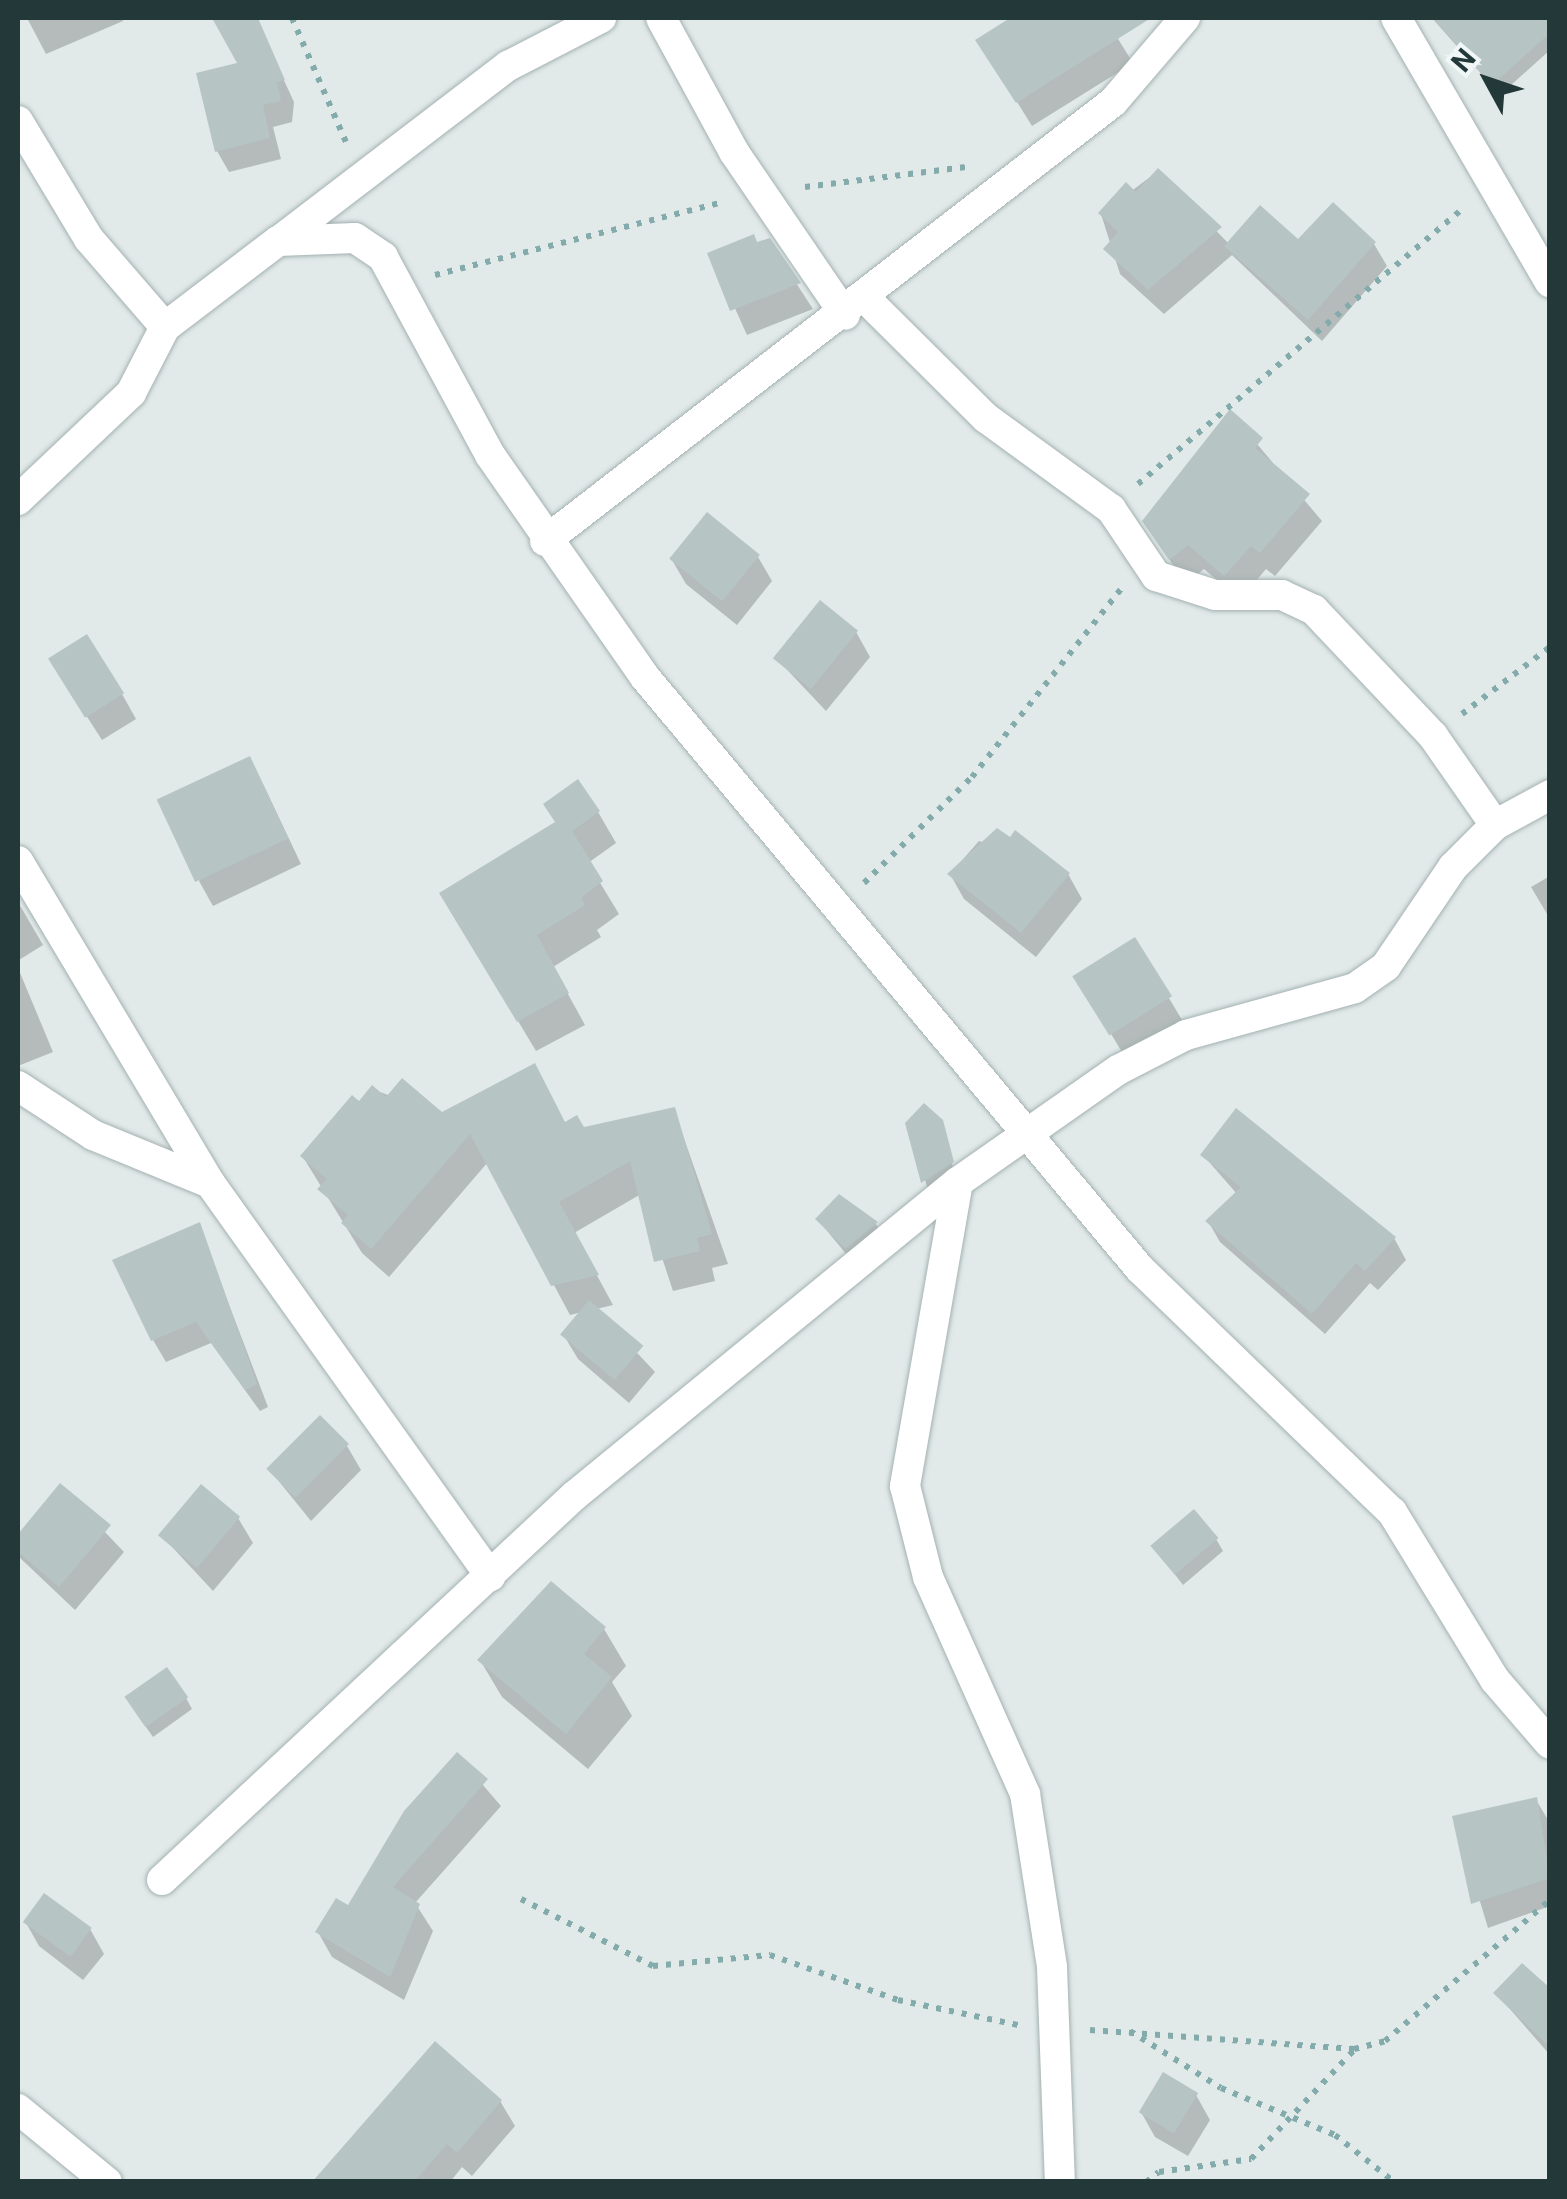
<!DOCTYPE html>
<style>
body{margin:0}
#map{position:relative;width:1567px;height:2199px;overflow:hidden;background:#e1eae9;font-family:Roboto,sans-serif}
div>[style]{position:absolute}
.shadow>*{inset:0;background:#0003;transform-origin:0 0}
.building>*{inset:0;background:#b6c5c3;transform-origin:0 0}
.path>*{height:6px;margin-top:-3px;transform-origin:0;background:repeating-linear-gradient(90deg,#83abab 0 5px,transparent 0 13px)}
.roads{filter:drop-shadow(0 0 2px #a4b1b1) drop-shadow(0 0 2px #a4b1b1)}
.minor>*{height:30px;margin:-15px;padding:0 15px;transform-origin:15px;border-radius:15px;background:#fff}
span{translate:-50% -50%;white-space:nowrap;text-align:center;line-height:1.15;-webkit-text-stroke:9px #f1f7f6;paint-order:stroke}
.frame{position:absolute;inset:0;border:20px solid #233939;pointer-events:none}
.north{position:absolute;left:1437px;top:30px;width:100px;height:100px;-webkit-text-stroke:8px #f1f7f6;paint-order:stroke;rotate:310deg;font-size:28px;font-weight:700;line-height:40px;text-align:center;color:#233939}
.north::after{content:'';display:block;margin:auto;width:35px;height:45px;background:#233939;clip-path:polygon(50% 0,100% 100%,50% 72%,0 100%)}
</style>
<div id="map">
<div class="shadow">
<i style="clip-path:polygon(27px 18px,122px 18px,123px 21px,46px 54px)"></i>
<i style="clip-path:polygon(215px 18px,255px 18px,294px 102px,292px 122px,273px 127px,281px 159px,229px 172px,217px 151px,241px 65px)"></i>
<i style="clip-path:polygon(1015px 18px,1105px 18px,1133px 63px,1032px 126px,979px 41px)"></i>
<i style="clip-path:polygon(1432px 18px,1550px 18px,1550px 50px,1500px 95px)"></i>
<i style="clip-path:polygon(1158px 171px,1229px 244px,1374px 244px,1387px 266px,1322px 341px,1232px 255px,1164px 314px,1120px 274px,1101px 214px)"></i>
<i style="clip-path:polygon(768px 240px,813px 309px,747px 335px,711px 255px)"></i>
<i style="clip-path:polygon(1230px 412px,1322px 521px,1275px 576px,1266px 569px,1240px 600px,1204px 569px,1185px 584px,1145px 521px)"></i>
<i style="clip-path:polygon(758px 557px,772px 581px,737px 625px,686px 584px,672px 560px)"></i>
<i style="clip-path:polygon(856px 632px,870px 657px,826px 711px,776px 658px)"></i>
<i style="clip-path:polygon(66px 684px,122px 694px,136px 719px,102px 740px)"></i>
<i style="clip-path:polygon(263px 784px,301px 864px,213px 906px,199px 881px)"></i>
<i style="clip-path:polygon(598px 812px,616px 843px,588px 863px,619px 914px,597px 930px,601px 937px,553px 967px,585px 1025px,536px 1051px,442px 894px)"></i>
<i style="clip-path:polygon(979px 841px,1068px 874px,1082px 899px,1036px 957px,964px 899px,950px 874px)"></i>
<i style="clip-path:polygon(1550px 876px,1550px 919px,1531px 887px)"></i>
<i style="clip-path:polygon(18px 902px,43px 945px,19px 960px,18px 957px)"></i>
<i style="left:1134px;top:940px;width:97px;height:68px;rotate:59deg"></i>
<i style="clip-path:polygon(18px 968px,53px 1052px,18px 1066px)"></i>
<i style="clip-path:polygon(372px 1089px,441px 1115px,582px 1130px,674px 1110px,728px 1264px,712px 1268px,715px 1281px,673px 1291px,641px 1194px,574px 1233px,613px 1305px,596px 1309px,655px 1372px,629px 1403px,578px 1359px,563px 1334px,582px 1312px,570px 1315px,488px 1162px,389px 1277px,362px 1253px,303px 1157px)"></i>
<i style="clip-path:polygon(940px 1121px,955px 1174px,929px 1193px,908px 1124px)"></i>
<i style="clip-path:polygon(1203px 1155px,1394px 1238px,1406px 1260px,1378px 1290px,1370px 1283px,1325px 1334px,1220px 1242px,1208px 1221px,1237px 1194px)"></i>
<i style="clip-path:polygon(839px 1197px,876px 1224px,890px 1249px,862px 1273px,818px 1220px)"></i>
<i style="clip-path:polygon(199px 1226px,268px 1407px,260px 1411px,211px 1343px,166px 1362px,153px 1340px)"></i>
<i style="clip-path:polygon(347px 1446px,361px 1470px,311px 1521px,269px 1469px)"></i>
<i style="clip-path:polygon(61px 1486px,124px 1552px,75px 1610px,18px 1556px,18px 1538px)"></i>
<i style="clip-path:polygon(238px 1518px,253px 1543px,213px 1591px,161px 1535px)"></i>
<i style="clip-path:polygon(1216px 1539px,1223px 1551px,1183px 1585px,1153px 1546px)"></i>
<i style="clip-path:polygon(604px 1629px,626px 1666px,612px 1682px,632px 1716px,588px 1769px,502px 1697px,480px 1660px)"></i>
<i style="clip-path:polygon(186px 1698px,192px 1709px,153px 1737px,134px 1710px)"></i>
<i style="clip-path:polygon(457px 1755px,501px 1806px,415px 1903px,433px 1931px,404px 2000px,332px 1957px,318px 1932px,349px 1908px)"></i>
<i style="clip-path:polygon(1536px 1800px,1550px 1823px,1550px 1906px,1488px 1928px,1455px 1818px)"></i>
<i style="clip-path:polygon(25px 1921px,90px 1929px,104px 1954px,83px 1980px,39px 1946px)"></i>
<i style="clip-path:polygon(1550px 1992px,1550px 2055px,1496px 1993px)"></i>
<i style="clip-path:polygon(1196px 2095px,1210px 2120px,1188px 2156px,1155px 2137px,1141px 2112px)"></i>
<i style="clip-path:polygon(500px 2101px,515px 2126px,472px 2176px,462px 2167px,450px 2182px,313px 2182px)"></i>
</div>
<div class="building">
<i style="clip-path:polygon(212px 18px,258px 18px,285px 80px,277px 82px,281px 101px,263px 105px,270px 138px,215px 152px,196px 73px,237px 63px)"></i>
<i style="clip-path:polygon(1010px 18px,1151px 18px,1016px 103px,975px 40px)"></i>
<i style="clip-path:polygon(1433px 18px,1550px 18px,1550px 33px,1492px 85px)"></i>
<i style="clip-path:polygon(1158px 168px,1222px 227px,1148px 290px,1103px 249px,1118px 232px,1098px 213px,1126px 182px,1136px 192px)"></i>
<i style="clip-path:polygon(1333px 202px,1376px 242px,1308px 320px,1224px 246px,1260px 205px,1298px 239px)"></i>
<i style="clip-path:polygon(754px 234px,757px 242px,770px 238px,801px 283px,730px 311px,707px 253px)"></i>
<i style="clip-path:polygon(1230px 409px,1263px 438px,1255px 448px,1310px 494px,1260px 553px,1251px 546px,1224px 576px,1188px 545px,1169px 560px,1142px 521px)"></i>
<i style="left:707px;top:512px;width:68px;height:60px;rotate:39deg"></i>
<i style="left:820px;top:600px;width:49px;height:75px;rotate:39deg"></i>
<i style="left:87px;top:634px;width:70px;height:46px;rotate:58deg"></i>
<i style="left:250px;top:756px;width:91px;height:103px;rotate:65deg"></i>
<i style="clip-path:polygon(578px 779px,600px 811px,572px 831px,603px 881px,581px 898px,585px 905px,537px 935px,569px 993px,517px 1022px,439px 893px,555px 822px,543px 804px)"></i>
<i style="clip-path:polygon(997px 828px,1010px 837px,1015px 830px,1070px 873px,1021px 933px,947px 874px)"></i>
<i style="left:1135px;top:937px;width:70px;height:74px;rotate:58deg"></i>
<i style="clip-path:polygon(535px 1063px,565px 1122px,577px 1115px,584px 1127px,675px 1107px,712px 1234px,697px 1238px,700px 1251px,654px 1262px,630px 1161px,559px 1202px,599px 1275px,551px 1286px,470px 1134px,371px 1249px,341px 1223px,348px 1215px,317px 1189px,327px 1179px,300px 1156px,352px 1095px,359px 1101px,372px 1085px,386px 1097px,402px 1078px,442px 1112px)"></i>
<i style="clip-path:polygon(924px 1103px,943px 1120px,954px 1162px,921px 1183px,905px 1123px)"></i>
<i style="clip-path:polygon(1236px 1108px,1396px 1237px,1365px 1271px,1356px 1263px,1312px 1314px,1205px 1221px,1241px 1187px,1200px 1155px)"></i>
<i style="clip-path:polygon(839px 1194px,878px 1222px,846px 1249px,815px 1219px)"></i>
<i style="clip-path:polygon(200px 1222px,257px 1384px,245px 1390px,196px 1322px,151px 1341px,112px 1260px)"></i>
<i style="left:589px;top:1300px;width:71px;height:45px;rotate:40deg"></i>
<i style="left:320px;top:1415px;width:41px;height:76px;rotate:45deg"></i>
<i style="clip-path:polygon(60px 1483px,111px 1525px,59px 1587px,18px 1552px,18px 1534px)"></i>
<i style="left:201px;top:1484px;width:51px;height:67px;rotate:40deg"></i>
<i style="left:1194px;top:1509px;width:38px;height:57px;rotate:50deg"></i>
<i style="clip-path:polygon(551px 1581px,606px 1627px,584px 1654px,612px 1677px,566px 1734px,477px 1660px)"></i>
<i style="left:167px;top:1667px;width:37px;height:52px;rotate:55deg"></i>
<i style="clip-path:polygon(457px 1752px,488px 1779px,393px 1887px,420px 1904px,390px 1977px,315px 1932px,336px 1898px,348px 1905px,404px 1811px)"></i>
<i style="clip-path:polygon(1537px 1797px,1550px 1878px,1471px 1904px,1452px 1816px)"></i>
<i style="left:44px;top:1893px;width:59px;height:36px;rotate:36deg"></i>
<i style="clip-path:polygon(1522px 1963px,1550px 1988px,1550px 2047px,1493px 1993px)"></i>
<i style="clip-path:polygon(435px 2041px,502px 2100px,457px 2153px,447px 2144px,414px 2182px,312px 2182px)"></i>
<i style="left:1163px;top:2072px;width:41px;height:47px;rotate:31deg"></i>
</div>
<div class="path">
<i style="left:292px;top:18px;width:135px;rotate:66.5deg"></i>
<i style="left:805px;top:187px;width:162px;rotate:-7.1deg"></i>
<i style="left:435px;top:275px;width:298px;rotate:-14.2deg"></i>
<i style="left:1138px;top:484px;width:426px;rotate:-40.3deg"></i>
<i style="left:1462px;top:714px;width:111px;rotate:-37.3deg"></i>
<i style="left:864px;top:883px;width:151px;rotate:-44.5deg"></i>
<i style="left:972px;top:777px;width:241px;rotate:-51.6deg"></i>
<i style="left:521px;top:1899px;width:148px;rotate:26.9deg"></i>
<i style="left:653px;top:1966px;width:118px;rotate:-5.4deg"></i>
<i style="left:770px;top:1955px;width:136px;rotate:19.4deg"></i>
<i style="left:898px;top:2000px;width:123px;rotate:11.8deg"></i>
<i style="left:1090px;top:2030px;width:265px;rotate:4.1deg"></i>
<i style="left:1354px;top:2049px;width:32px;rotate:-14deg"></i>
<i style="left:1385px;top:2041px;width:217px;rotate:-40.5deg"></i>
<i style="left:1130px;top:2031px;width:107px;rotate:32.1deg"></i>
<i style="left:1221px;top:2088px;width:123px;rotate:22.4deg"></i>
<i style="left:1335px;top:2135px;width:75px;rotate:38.5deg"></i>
<i style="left:1146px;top:2182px;width:16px;rotate:-38deg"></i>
<i style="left:1159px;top:2172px;width:93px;rotate:-8deg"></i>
<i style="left:1251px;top:2159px;width:149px;rotate:-46.6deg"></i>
</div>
<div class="roads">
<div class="minor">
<i style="left:661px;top:18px;width:153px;rotate:61.4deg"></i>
<i style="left:734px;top:152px;width:197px;rotate:55.7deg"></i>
<i style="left:1396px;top:18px;width:306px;rotate:59.8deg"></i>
<i style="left:18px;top:121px;width:138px;rotate:59deg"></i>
<i style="left:89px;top:239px;width:116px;rotate:49.2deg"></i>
<i style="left:165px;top:327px;width:74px;rotate:117.3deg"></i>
<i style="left:131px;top:393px;width:156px;rotate:136.6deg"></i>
<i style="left:284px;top:237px;width:282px;rotate:-37.4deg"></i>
<i style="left:508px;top:66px;width:105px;rotate:-27.3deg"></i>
<i style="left:866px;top:299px;width:169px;rotate:44.8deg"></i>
<i style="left:986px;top:418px;width:155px;rotate:36.1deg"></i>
<i style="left:1111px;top:509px;width:81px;rotate:56.1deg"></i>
<i style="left:1156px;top:576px;width:62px;rotate:17.9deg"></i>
<i style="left:1215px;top:595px;width:67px"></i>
<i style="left:1282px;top:595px;width:35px;rotate:25deg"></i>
<i style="left:1314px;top:610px;width:173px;rotate:46.6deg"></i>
<i style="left:1433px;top:736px;width:108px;rotate:55.1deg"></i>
<i style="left:165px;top:327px;width:142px;rotate:-37.3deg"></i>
<i style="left:278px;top:241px;width:77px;rotate:-2.2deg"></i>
<i style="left:355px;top:238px;width:34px;rotate:34deg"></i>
<i style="left:383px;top:257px;width:225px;rotate:61.6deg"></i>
<i style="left:490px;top:455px;width:269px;rotate:55.1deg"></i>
<i style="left:644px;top:676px;width:773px;rotate:50.09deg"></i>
<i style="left:1140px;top:1269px;width:350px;rotate:44deg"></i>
<i style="left:1392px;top:1512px;width:197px;rotate:58.5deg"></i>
<i style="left:1495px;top:1680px;width:84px;rotate:49.3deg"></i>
<i style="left:545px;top:541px;width:718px;rotate:-37.7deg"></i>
<i style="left:1113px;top:102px;width:111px;rotate:-49.4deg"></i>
<i style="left:18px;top:861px;width:375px;rotate:59.2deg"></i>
<i style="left:210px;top:1183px;width:483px;rotate:54.5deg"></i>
<i style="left:18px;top:1086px;width:90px;rotate:33.2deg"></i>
<i style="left:93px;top:1135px;width:126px;rotate:22.3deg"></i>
<i style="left:958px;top:1182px;width:309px;rotate:99.9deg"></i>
<i style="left:905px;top:1486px;width:94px;rotate:75.8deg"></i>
<i style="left:928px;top:1577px;width:238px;rotate:65.9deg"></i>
<i style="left:1025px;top:1794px;width:175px;rotate:81.1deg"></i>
<i style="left:1052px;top:1967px;width:215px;rotate:87.9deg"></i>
<i style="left:162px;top:1880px;width:563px;rotate:-42.99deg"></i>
<i style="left:574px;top:1496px;width:496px;rotate:-39.3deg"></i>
<i style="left:958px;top:1182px;width:195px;rotate:-35deg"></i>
<i style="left:1118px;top:1070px;width:76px;rotate:-27.2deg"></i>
<i style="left:1186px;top:1035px;width:175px;rotate:-15.5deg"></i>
<i style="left:1355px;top:988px;width:38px;rotate:-35deg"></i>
<i style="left:1386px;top:966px;width:120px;rotate:-55.9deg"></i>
<i style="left:1453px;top:867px;width:59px;rotate:-45deg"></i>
<i style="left:1495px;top:825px;width:63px;rotate:-28.6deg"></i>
<i style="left:18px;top:2109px;width:115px;rotate:39.4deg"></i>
</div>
</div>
<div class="frame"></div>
<div class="north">N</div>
</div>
